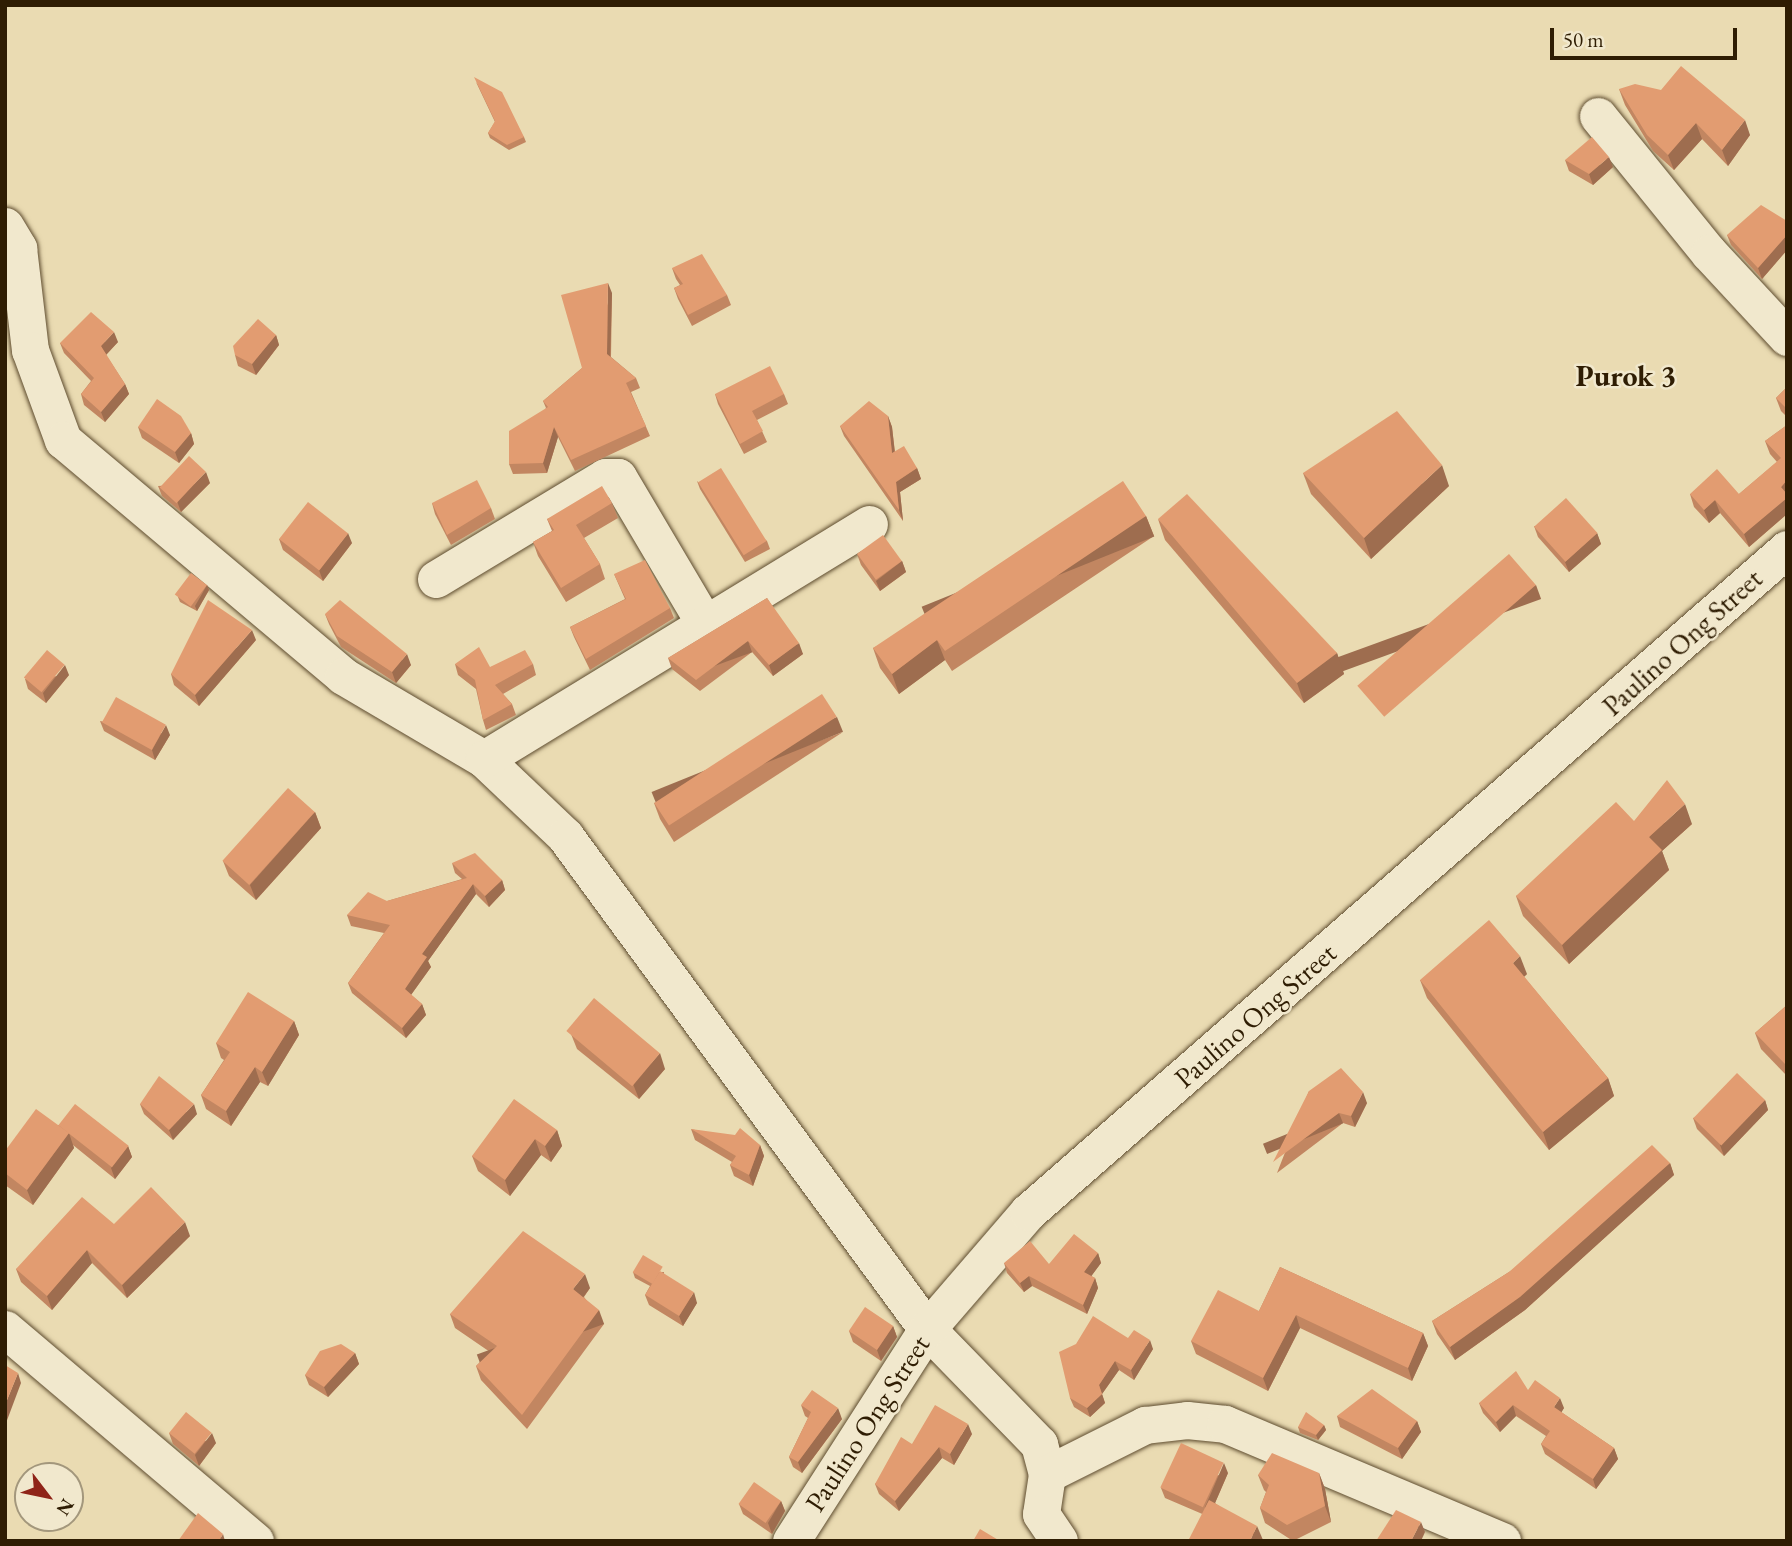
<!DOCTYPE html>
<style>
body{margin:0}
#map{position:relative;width:1792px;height:1546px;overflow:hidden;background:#eadbb2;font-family:"EB Garamond",serif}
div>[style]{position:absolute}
.roads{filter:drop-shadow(0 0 2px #5e4c2f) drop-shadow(0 0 2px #5e4c2f)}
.minor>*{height:37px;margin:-18.5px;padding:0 18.5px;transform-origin:18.5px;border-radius:18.5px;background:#f1e8cd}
.wall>*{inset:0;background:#c28661}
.shaded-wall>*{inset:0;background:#9e6d4f;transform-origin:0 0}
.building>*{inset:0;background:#e29c71;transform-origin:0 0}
span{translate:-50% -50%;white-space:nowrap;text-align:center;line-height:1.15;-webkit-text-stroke:5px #f1e8cd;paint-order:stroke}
.street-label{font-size:28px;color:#2f1d03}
.neighbourhood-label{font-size:30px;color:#2f1d03;font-weight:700}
.frame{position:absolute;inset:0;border:7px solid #2f1d03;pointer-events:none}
.north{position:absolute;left:14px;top:1462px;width:70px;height:70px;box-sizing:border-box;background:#f1e8cd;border:2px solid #a3977c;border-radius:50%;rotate:122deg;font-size:19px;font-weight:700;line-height:28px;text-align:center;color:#2f1d03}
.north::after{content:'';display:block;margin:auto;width:24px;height:32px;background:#8f2418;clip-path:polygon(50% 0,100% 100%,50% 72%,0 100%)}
.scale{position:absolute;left:1550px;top:28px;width:187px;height:32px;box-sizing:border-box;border:4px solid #2f1d03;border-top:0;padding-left:9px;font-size:21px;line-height:24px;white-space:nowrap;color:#2f1d03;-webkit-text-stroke:5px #f1e8cd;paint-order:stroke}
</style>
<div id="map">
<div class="roads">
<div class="minor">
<i style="left:1598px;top:116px;width:176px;rotate:51deg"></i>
<i style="left:1709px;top:253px;width:115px;rotate:47.1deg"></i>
<i style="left:5px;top:226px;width:26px;rotate:59deg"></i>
<i style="left:18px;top:248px;width:103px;rotate:83.3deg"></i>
<i style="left:30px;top:350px;width:96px;rotate:69.9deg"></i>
<i style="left:63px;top:440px;width:366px;rotate:40.1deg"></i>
<i style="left:343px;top:676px;width:164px;rotate:30.5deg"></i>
<i style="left:484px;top:759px;width:112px;rotate:43.5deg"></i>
<i style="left:565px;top:836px;width:612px;rotate:53.71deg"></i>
<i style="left:927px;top:1329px;width:161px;rotate:45.8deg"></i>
<i style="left:1039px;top:1444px;width:31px;rotate:75deg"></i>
<i style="left:1047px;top:1474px;width:110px;rotate:-26.6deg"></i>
<i style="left:1145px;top:1425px;width:42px;rotate:-6.8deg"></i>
<i style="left:1187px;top:1420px;width:38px;rotate:6deg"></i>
<i style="left:1225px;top:1424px;width:301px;rotate:22.9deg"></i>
<i style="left:436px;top:579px;width:197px;rotate:-31.1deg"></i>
<i style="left:605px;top:477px;width:13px"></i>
<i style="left:618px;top:477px;width:167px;rotate:59.4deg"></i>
<i style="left:484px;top:759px;width:451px;rotate:-31.4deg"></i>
<i style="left:5px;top:1329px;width:328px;rotate:40.3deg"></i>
<i style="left:1047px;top:1474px;width:40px;rotate:98.5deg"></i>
<i style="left:1041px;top:1514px;width:32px;rotate:56deg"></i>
<i style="left:791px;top:1541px;width:252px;rotate:-57.3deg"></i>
<i style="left:927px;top:1329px;width:155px;rotate:-49.2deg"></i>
<i style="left:1028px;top:1212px;width:1008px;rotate:-41.14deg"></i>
</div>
</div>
<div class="wall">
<i style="clip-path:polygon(476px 82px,524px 137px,526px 142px,509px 150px,490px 138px,488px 133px,495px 122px)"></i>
<i style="clip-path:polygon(1619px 89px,1750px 135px,1728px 166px,1702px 139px,1674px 170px,1653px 151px,1625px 105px)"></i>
<i style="clip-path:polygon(1565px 160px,1613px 167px,1593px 185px,1569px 171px)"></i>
<i style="clip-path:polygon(1787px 221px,1787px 250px,1762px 279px,1731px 245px,1727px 235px)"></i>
<i style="clip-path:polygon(672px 268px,727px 295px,731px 305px,692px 326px,678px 299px,674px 288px,680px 285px,676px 279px)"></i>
<i style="clip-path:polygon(612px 293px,611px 357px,636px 378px,640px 388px,631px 392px,650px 436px,575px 471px,558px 437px,547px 473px,513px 474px,509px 464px,546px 408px,543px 401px,582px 368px)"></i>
<i style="clip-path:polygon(276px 335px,279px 345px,256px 375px,238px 366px,235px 355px)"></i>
<i style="clip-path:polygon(118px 342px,106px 355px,125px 384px,129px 394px,105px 422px,84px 405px,81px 394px,91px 381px,64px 353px,60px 343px)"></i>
<i style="clip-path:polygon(1787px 387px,1787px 417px,1781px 411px,1776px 398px)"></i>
<i style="clip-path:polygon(715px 394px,784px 394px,788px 404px,757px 420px,767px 442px,744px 454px,718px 404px)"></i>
<i style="clip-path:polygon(888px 416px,892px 427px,895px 452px,917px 468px,921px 479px,900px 492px,903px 521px,844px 436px,840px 426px)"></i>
<i style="clip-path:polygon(1787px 425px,1787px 514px,1749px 547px,1720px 513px,1709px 523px,1694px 507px,1690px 494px,1739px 494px,1777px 462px,1770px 454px,1765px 441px)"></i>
<i style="clip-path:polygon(138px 427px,191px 433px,194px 444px,179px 463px,142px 438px)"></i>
<i style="clip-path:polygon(1303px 473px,1449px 486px,1371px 559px,1311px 494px)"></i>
<i style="clip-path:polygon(697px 481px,767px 541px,770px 549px,745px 562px,700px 489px)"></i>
<i style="clip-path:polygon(210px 483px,181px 512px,162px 496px,158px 486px)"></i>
<i style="clip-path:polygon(432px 503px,491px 508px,495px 519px,451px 545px,435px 514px)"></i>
<i style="clip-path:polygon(612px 503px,618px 518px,584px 538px,600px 564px,605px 579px,566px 602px,538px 556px,533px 542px,552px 531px,547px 519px)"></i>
<i style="clip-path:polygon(1146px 516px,1154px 536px,952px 671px,945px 660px,899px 694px,880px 668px,873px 648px)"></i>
<i style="clip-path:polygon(1158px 519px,1337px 653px,1344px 674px,1304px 703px,1165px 540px)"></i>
<i style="clip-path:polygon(1534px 526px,1597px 533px,1601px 544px,1569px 572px,1538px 537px)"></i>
<i style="clip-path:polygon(279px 539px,352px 543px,323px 581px,283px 550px)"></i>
<i style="clip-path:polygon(857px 554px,902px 561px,906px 572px,880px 591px,861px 565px)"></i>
<i style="clip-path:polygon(614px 574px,670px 608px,674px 618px,590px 670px,574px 637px,570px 627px,625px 599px)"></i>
<i style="clip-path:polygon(207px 585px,209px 590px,197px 611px,180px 602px,178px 597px)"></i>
<i style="clip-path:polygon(767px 598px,803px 654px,773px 676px,752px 652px,700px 691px,672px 669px,668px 658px)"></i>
<i style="clip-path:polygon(325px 614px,411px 665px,396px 683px,341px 647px,329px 624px)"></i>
<i style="clip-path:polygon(256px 640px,199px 706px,174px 685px,171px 674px)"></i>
<i style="clip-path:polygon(455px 664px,490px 667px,533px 664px,536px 675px,503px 694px,512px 704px,516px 715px,486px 730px,483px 720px,476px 689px,458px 675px)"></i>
<i style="clip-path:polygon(69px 675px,46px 703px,28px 689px,25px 679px)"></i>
<i style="clip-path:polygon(100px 721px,170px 735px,155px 760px,104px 731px)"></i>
<i style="clip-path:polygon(843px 732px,674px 842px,660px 819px,654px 803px)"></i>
<i style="clip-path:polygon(315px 812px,321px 828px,256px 900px,229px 876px,223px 861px)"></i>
<i style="clip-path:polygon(1634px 821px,1692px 824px,1662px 851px,1669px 870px,1569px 964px,1523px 916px,1516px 896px)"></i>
<i style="clip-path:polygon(452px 863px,502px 880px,505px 890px,489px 907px,476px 894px,428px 961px,431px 967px,411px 995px,422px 1004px,426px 1015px,406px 1038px,352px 993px,348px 983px,384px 933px,351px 926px,347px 915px,387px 901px,462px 879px,455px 873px)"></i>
<i style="clip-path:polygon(1527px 974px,1524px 977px,1608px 1078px,1614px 1096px,1549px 1150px,1427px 998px,1420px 980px)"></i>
<i style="clip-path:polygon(1787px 1005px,1787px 1076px,1761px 1049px,1755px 1033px)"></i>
<i style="clip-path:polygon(294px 1021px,299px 1035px,268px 1086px,260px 1082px,231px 1126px,206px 1109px,201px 1095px,224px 1060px,221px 1058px,216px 1043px)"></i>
<i style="clip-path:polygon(571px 1034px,665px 1069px,639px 1099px,577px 1049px)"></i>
<i style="clip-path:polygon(1309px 1091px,1367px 1103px,1355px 1127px,1343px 1123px,1277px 1173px)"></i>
<i style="clip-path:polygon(1765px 1100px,1768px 1110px,1724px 1156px,1697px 1129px,1693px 1118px)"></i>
<i style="clip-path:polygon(140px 1104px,197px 1114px,173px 1140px,144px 1114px)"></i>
<i style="clip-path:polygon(58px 1125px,128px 1146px,132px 1157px,115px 1179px,73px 1145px,74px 1148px,33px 1205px,5px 1185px,5px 1151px)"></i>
<i style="clip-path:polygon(691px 1129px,760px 1145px,764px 1156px,753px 1186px,734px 1176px,730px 1165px,732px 1162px,695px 1140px)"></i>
<i style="clip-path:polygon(557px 1130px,562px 1146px,551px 1162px,541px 1155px,510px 1196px,478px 1171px,472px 1156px)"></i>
<i style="clip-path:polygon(1670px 1163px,1674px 1175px,1525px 1310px,1455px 1360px,1437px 1334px,1432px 1321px,1509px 1272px)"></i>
<i style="clip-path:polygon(114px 1224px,190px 1236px,127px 1298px,92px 1263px,52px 1310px,21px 1282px,16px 1269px)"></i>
<i style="clip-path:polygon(1098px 1253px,1101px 1263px,1091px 1276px,1095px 1278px,1098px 1288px,1087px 1314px,1032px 1286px,1024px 1292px,1007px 1273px,1004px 1263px,1049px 1264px)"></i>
<i style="clip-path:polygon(1280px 1267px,1423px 1333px,1428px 1346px,1412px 1381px,1300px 1328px,1268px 1391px,1196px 1354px,1191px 1341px,1259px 1311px)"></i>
<i style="clip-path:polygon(633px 1272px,664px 1272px,664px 1274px,697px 1303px,683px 1326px,649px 1305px,645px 1295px,650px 1286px,635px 1278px)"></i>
<i style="clip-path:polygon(590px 1288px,584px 1297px,604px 1324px,527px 1429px,481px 1380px,476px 1366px,490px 1352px,455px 1328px,450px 1314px)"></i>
<i style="clip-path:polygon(893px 1326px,897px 1337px,881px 1361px,853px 1342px,849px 1331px)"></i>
<i style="clip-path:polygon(1128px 1338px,1153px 1349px,1134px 1380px,1119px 1370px,1102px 1394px,1105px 1403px,1090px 1417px,1074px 1407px,1070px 1398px)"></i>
<i style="clip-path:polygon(355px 1353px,359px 1364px,328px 1397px,309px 1385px,305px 1375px)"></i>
<i style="clip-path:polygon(1479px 1403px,1564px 1408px,1561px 1412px,1614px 1448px,1618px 1459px,1596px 1489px,1545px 1454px,1541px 1444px,1546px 1436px,1516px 1416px,1500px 1432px,1483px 1413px)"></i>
<i style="clip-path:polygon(801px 1405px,842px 1419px,802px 1473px,793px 1467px,789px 1457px,808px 1418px,805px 1416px)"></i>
<i style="clip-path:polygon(1337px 1416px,1417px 1421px,1421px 1432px,1402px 1459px,1340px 1427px)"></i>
<i style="clip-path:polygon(1324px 1425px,1326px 1430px,1318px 1440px,1300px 1433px,1298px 1427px)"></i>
<i style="clip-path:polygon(169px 1433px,216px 1443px,199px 1466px,173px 1444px)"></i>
<i style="clip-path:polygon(972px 1434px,954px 1465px,942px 1458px,899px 1511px,879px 1494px,875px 1484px,912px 1444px)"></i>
<i style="clip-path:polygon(1228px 1473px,1215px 1503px,1263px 1540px,1165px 1498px,1161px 1488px)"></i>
<i style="clip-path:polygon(1319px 1473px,1325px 1489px,1331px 1522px,1293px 1541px,1265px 1523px,1260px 1508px,1266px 1492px,1264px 1490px,1258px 1475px)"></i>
<i style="clip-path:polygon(781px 1501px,785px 1511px,772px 1534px,743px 1514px,739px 1504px)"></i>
</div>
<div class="shaded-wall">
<i style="clip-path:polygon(1745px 120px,1750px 135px,1728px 166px,1722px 150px)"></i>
<i style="clip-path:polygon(1696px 123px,1702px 139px,1674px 170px,1668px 155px)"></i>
<i style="clip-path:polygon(1609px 157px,1613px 167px,1593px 185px,1589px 174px)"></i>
<i style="clip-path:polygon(1787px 235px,1787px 250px,1762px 279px,1758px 268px)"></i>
<i style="clip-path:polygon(608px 283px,612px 293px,610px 364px,607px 354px)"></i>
<i style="clip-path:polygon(114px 332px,118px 342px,104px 357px,101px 346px)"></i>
<i style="clip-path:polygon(276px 335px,279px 345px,256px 375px,252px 364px)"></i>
<i style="clip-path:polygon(125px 384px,129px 394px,105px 422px,101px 412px)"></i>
<i style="clip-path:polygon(888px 416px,892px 427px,896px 464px,892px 453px)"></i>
<i style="clip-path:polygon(554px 427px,558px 437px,547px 473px,543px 463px)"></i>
<i style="clip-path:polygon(191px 433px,194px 444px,179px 463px,175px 452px)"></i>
<i style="clip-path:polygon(1442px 465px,1449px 486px,1371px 559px,1364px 538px)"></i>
<i style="clip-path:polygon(917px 468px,921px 479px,900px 492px,903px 521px,899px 510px,896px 482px)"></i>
<i style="clip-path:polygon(206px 472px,210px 483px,181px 512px,177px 501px)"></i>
<i style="clip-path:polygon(1787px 480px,1787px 514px,1749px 547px,1744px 534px)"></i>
<i style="clip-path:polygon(1715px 500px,1720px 513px,1709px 523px,1704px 510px)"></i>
<i style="left:1146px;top:516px;width:22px;height:242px;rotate:68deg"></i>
<i style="clip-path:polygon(348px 533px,352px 543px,323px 581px,319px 570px)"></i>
<i style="clip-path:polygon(1597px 533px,1601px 544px,1569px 572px,1565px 562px)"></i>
<i style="clip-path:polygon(902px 561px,906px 572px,880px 591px,876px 581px)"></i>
<i style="clip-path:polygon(207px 585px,209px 590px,197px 611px,195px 606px)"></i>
<i style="left:1536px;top:585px;width:15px;height:222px;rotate:70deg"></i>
<i style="clip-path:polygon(252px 630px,256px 640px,199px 706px,195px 695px)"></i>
<i style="clip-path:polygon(937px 640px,945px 660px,899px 694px,892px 674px)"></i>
<i style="left:748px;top:641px;width:12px;height:65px;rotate:70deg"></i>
<i style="clip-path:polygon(799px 643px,803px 654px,773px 676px,769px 665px)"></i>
<i style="clip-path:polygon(1337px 653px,1344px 674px,1304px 703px,1297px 683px)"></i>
<i style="clip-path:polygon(407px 654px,411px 665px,396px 683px,392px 672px)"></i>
<i style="clip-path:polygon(65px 665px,69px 675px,46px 703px,43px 693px)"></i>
<i style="left:837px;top:717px;width:16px;height:200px;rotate:68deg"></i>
<i style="clip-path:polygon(166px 725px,170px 735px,155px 760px,152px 750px)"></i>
<i style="clip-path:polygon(1685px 804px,1692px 824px,1662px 851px,1669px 870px,1569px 964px,1562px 945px,1649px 837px)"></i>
<i style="clip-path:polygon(315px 812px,321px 828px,256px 900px,250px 885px)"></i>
<i style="clip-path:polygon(502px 880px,505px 890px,489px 907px,485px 896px)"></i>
<i style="clip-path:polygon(473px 884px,476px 894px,428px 961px,431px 967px,408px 999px,405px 989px,422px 954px)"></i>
<i style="clip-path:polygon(1520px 956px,1527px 974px,1519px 981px,1513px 963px)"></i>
<i style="clip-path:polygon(422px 1004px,426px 1015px,406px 1038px,402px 1028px)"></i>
<i style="clip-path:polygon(294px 1021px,299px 1035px,268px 1086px,262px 1072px)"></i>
<i style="clip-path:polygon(660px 1053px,665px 1069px,639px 1099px,633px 1084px)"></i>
<i style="clip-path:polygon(255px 1067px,260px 1082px,231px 1126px,226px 1111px)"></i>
<i style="clip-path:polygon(1608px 1078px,1614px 1096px,1549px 1150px,1543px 1132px)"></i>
<i style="clip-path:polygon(1363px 1092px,1367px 1103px,1355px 1127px,1351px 1116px)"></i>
<i style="clip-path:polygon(1765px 1100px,1768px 1110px,1724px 1156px,1720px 1145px)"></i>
<i style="clip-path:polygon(194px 1104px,197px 1114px,173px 1140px,169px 1130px)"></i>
<i style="left:1339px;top:1113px;width:11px;height:82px;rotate:68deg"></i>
<i style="clip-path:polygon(557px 1130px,562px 1146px,551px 1162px,545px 1146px)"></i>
<i style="clip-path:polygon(69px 1133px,74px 1148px,33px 1205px,27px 1190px)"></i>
<i style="clip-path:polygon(535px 1139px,541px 1155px,510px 1196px,505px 1180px)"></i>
<i style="clip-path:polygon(760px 1145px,764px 1156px,753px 1186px,749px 1175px)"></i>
<i style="clip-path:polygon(128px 1146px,132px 1157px,115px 1179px,111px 1168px)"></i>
<i style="clip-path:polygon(1670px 1163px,1674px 1175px,1525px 1310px,1455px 1360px,1450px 1347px)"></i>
<i style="clip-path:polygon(185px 1222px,190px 1236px,127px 1298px,122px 1285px)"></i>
<i style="clip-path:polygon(87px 1250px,92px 1263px,52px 1310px,47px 1296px)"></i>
<i style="clip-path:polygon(1098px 1253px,1101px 1263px,1087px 1282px,1084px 1272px)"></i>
<i style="clip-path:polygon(585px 1274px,590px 1288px,579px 1303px,573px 1289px)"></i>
<i style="clip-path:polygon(1029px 1276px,1032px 1286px,1024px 1292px,1020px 1283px)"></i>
<i style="clip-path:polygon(1095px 1278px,1098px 1288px,1087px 1314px,1083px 1305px)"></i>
<i style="clip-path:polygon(694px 1292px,697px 1303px,683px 1326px,679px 1316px)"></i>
<i style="left:599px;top:1310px;width:15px;height:130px;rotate:70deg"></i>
<i style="clip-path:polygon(1296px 1315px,1300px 1328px,1268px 1391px,1263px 1378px)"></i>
<i style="clip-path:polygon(893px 1326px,897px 1337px,881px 1361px,877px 1350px)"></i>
<i style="clip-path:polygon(1423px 1333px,1428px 1346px,1412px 1381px,1408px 1368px)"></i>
<i style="clip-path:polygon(1150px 1340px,1153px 1349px,1134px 1380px,1131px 1370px)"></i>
<i style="clip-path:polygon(355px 1353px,359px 1364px,328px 1397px,324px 1387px)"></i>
<i style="clip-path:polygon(1115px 1361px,1119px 1370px,1102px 1394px,1099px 1385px)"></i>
<i style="clip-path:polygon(18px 1373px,21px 1383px,6px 1423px,5px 1405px)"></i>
<i style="clip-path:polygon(1102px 1394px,1105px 1403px,1090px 1417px,1087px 1408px)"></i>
<i style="clip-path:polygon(1560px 1398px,1564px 1408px,1558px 1418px,1554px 1407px)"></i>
<i style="clip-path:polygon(1513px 1405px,1516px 1416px,1500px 1432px,1496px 1422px)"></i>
<i style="clip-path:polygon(838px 1408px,842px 1419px,802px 1473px,798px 1462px)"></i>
<i style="clip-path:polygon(1417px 1421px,1421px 1432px,1402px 1459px,1398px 1448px)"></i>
<i style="clip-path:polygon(968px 1424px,972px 1434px,954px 1465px,950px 1454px)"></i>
<i style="clip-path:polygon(1324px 1425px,1326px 1430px,1318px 1440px,1316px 1435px)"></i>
<i style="clip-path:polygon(212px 1433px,216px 1443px,199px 1466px,195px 1455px)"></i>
<i style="clip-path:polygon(939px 1447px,942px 1458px,899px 1511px,895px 1501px)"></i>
<i style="clip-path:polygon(1614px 1448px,1618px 1459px,1596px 1489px,1593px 1479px)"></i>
<i style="clip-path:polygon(1224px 1463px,1228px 1473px,1209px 1517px,1205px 1507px)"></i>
<i style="clip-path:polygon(1319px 1473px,1325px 1489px,1331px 1522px,1325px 1506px)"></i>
<i style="clip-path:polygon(781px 1501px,785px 1511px,772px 1534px,768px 1523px)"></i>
<i style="clip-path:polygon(1421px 1522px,1425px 1532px,1421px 1541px,1411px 1541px)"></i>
<i style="clip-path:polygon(1257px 1526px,1263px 1540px,1250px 1541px)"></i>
<i style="clip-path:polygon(223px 1534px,225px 1541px,219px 1541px)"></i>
</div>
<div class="building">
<i style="clip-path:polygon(1681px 66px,1745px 120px,1722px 150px,1696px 123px,1668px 155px,1647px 135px,1619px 89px,1635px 84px,1661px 90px)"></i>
<i style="clip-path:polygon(474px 77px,502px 92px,524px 137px,507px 145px,488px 133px,495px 121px)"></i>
<i style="clip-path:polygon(1592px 137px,1609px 157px,1589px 174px,1565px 160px)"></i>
<i style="clip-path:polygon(1761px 205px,1787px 221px,1787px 235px,1758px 268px,1727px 235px)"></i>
<i style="clip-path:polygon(702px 254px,727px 295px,688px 315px,674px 288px,683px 284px,672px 268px)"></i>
<i style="clip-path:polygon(608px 283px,607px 354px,636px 378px,626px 383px,646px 426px,571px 460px,554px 427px,543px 463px,509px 464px,509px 431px,548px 407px,543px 401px,582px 368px,561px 295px)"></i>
<i style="clip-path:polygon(91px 312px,114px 332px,101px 346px,125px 384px,101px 412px,81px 394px,94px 378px,60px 343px)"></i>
<i style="clip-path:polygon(258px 319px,276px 335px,252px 364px,235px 355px,233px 346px)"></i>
<i style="clip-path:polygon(770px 366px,784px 394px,752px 411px,763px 431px,740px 444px,715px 394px)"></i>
<i style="clip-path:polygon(1787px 387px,1787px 409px,1776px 398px)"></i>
<i style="clip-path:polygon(157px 399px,181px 416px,191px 433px,175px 452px,138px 427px)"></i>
<i style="clip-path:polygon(869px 401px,888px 416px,892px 453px,904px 446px,917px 468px,896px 482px,899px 510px,840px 426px)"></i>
<i style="clip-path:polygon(1397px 411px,1442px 465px,1364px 538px,1303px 473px)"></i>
<i style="clip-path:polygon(1787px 425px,1787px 480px,1781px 487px,1787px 494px,1787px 498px,1744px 534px,1715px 500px,1704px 510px,1690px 494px,1717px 469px,1739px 494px,1781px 458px,1765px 441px)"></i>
<i style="left:189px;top:456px;width:23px;height:43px;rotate:43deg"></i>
<i style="left:721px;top:468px;width:86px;height:27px;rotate:58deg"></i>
<i style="clip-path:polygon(477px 480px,491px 508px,447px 535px,432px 503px)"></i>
<i style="clip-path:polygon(1123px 481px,1146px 516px,945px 651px,937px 640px,892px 674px,873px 648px)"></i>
<i style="clip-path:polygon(602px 486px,612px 503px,576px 525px,600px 564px,561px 588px,533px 542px,554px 530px,547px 519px)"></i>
<i style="clip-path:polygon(1187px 494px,1337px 653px,1297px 683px,1158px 519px)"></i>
<i style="left:1566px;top:498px;width:47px;height:43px;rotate:48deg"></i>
<i style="left:308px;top:502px;width:51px;height:47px;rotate:38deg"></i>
<i style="left:883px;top:535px;width:32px;height:32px;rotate:54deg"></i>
<i style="left:1509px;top:554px;width:41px;height:201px;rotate:49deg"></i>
<i style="clip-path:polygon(645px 560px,670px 608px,586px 659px,570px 627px,626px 599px,614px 574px)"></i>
<i style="left:191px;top:573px;width:20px;height:27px;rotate:37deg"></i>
<i style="clip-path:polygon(767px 598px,799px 643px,769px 665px,748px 641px,696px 680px,668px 658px)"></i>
<i style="clip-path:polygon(208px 600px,252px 630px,195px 695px,171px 674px)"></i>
<i style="clip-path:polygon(340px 600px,407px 654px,392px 672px,337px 636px,325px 614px)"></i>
<i style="clip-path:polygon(479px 647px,490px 667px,525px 650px,533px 664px,495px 685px,512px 704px,483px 720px,475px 680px,455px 664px)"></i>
<i style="left:47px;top:650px;width:23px;height:36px;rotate:40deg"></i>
<i style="left:822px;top:694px;width:27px;height:200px;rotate:57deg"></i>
<i style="left:116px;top:697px;width:57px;height:29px;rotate:29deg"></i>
<i style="clip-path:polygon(1667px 780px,1685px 804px,1649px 837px,1662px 850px,1562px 945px,1516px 896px,1616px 802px,1634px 821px)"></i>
<i style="left:288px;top:788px;width:36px;height:98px;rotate:42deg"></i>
<i style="clip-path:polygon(475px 853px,502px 880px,485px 896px,473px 884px,422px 954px,427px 957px,405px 989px,422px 1004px,402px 1028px,348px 983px,390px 925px,347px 915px,368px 892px,387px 901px,467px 878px,452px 863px)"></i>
<i style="clip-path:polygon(1489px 920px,1520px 956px,1513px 963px,1608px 1078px,1543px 1132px,1420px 980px)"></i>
<i style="clip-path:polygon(248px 992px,294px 1021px,262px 1072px,255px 1067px,226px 1111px,201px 1095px,230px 1052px,216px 1043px)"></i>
<i style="left:594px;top:998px;width:86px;height:43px;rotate:40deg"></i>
<i style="clip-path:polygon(1787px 1005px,1787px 1066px,1755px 1033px)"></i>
<i style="clip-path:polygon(1341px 1068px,1363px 1092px,1351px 1116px,1339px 1113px,1273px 1162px,1309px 1091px)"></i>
<i style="left:1737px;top:1073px;width:39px;height:63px;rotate:44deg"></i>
<i style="clip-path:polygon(159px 1076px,194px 1104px,169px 1130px,140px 1104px)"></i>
<i style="clip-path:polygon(514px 1099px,557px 1130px,545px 1146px,535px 1139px,505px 1180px,472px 1156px)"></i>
<i style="left:75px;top:1104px;width:68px;height:27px;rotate:38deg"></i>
<i style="clip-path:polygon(36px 1109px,69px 1133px,27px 1190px,5px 1173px,5px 1151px)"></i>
<i style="clip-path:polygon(740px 1128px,760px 1145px,749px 1175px,730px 1165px,736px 1156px,691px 1129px,735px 1135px)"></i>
<i style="clip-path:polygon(1652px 1145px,1670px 1163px,1520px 1297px,1450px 1347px,1432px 1321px,1509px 1272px)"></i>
<i style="clip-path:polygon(151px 1187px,185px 1222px,122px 1285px,87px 1250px,47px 1296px,16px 1269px,82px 1197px,114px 1224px)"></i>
<i style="clip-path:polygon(523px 1231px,585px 1274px,573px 1289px,599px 1310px,522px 1415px,476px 1366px,497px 1346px,450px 1314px)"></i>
<i style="clip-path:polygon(1074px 1234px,1098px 1253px,1084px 1272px,1095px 1278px,1083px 1305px,1029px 1276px,1020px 1283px,1004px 1263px,1030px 1241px,1049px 1264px)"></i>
<i style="left:643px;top:1255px;width:23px;height:20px;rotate:31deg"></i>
<i style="clip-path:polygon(1280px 1267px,1423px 1333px,1408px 1368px,1296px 1315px,1263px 1378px,1191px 1341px,1218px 1290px,1259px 1311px)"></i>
<i style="left:660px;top:1271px;width:40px;height:28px;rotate:32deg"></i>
<i style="left:865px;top:1307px;width:34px;height:29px;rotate:34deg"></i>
<i style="clip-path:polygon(1093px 1316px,1128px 1338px,1134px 1330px,1150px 1340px,1131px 1370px,1115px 1361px,1099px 1385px,1102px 1394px,1087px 1408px,1070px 1398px,1059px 1352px,1076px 1344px)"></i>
<i style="clip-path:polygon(341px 1344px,355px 1353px,324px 1387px,305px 1375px,320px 1351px)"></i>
<i style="clip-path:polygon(5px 1365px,18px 1373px,5px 1405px)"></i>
<i style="clip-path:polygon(1516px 1371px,1528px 1390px,1535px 1380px,1560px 1398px,1554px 1407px,1614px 1448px,1593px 1479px,1541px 1444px,1550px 1431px,1513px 1405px,1496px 1422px,1479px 1403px)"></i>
<i style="clip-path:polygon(1372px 1389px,1417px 1421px,1398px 1448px,1337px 1416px)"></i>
<i style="clip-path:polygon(812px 1390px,838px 1408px,798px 1462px,789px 1457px,811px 1412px,801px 1405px)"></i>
<i style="clip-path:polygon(935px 1405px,968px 1424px,950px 1454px,939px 1447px,895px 1501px,875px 1484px,901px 1437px,912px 1444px)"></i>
<i style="left:186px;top:1412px;width:33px;height:27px;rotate:39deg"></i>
<i style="clip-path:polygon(1306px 1412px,1324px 1425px,1316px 1435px,1298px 1427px)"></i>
<i style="left:1181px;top:1443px;width:47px;height:49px;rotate:25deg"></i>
<i style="clip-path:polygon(1272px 1453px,1319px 1473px,1325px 1506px,1287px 1525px,1260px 1508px,1269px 1485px,1258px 1475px)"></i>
<i style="left:754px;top:1482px;width:33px;height:27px;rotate:35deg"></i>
<i style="clip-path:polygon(1209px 1500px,1257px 1526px,1250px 1541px,1188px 1541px)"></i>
<i style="clip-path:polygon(1396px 1510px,1421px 1522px,1411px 1541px,1376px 1541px)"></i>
<i style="clip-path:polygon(198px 1513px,223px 1534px,219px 1541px,178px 1541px)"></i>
<i style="clip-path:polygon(980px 1529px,1000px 1541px,973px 1541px)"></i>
</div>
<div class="street-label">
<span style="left:1682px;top:642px;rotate:-42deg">Paulino Ong Street</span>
<span style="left:1255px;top:1015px;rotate:-41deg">Paulino Ong Street</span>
<span style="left:867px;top:1423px;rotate:-57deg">Paulino Ong Street</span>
</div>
<div class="neighbourhood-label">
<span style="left:1626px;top:376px">Purok 3</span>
</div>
<div class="frame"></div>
<div class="north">N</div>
<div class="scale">50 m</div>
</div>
